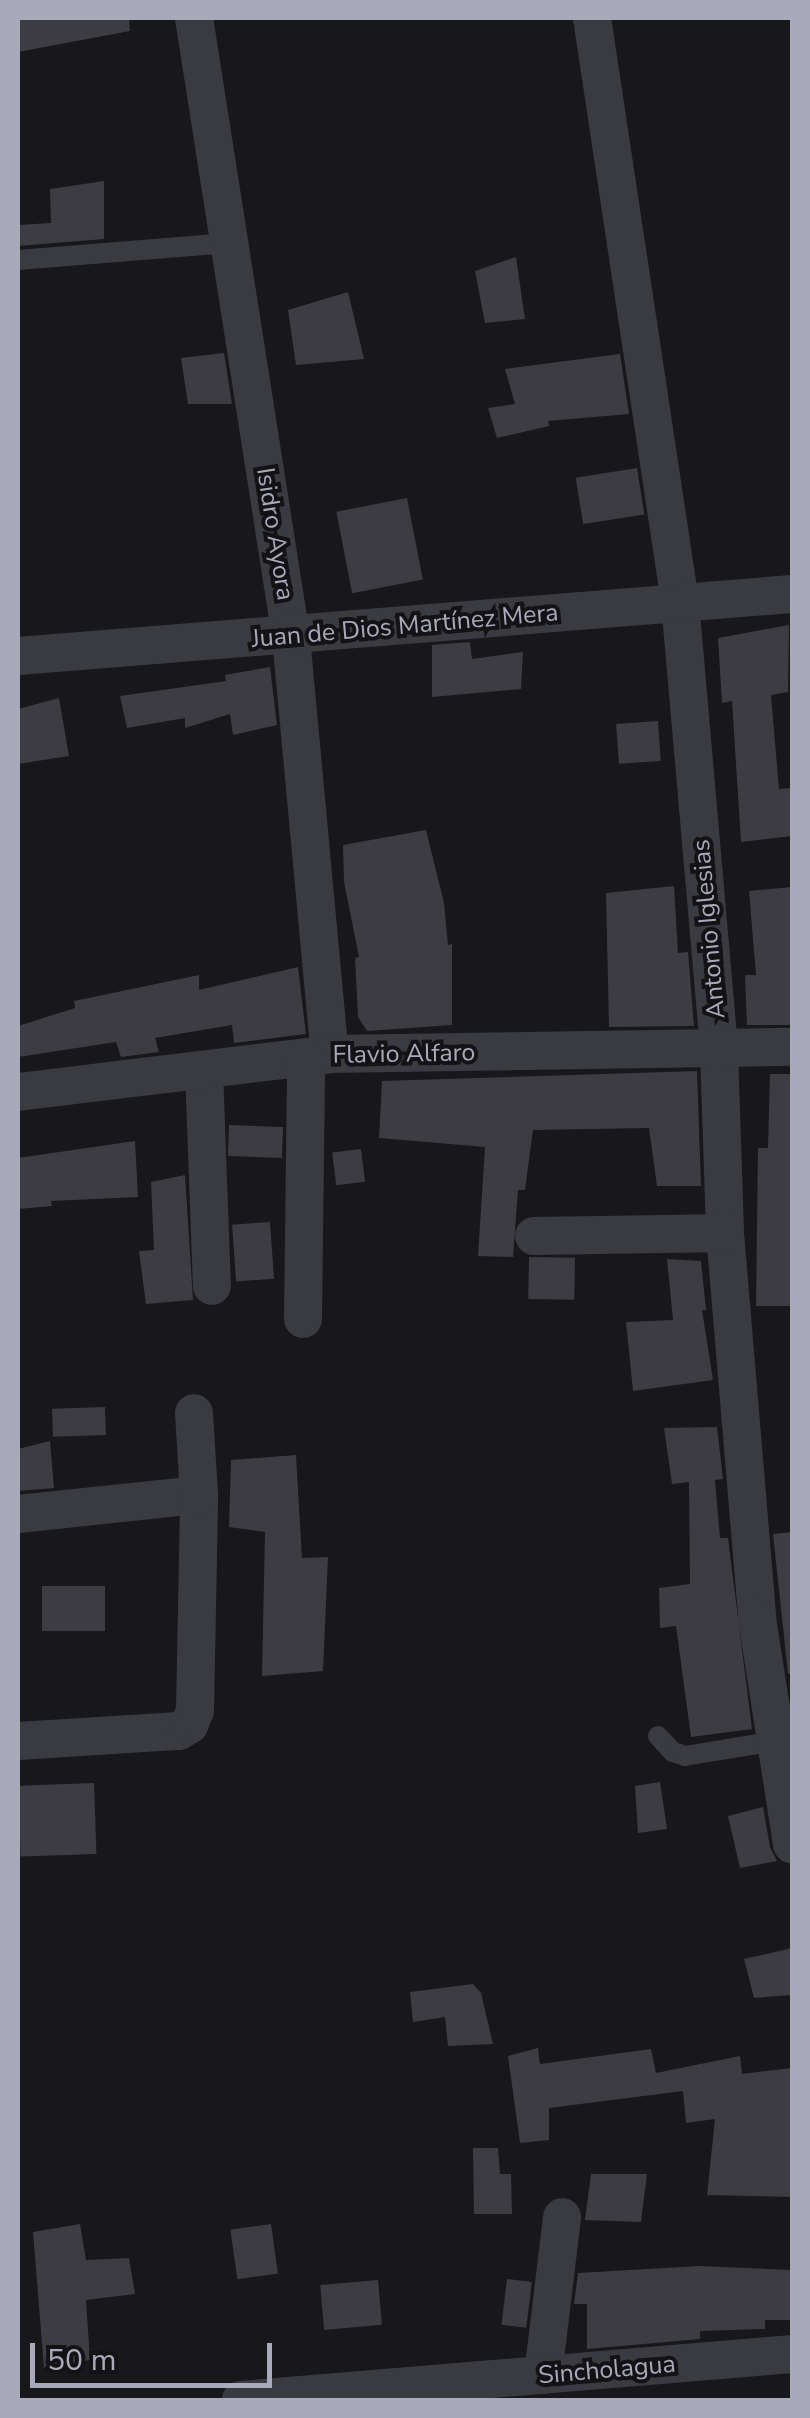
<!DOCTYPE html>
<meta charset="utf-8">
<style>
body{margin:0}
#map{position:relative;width:810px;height:2418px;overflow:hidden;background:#18171a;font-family:"Nunito Sans",sans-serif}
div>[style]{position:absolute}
.building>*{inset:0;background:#3c3c42;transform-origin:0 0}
.lane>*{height:20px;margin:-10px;padding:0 10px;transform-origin:10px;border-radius:10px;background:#3a3a41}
.street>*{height:38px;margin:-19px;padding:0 19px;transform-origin:19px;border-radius:19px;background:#3a3a41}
span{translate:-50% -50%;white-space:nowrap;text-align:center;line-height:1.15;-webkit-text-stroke:8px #131215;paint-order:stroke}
.street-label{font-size:25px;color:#a8a9ba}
.frame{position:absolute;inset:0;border:20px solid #a8a9ba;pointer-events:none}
.scale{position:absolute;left:30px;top:2343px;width:242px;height:45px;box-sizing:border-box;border:5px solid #a8a9ba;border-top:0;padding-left:12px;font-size:30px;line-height:35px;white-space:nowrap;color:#a8a9ba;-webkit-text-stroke:8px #131215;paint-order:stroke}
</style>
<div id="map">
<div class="building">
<i style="clip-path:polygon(18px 18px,129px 18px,130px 31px,18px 52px)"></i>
<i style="clip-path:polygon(104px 181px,104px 239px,18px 246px,18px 225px,51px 223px,50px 189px)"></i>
<i style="clip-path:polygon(516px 257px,525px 319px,485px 323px,475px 271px)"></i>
<i style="clip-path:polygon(348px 292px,364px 359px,296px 365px,288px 310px)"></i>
<i style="clip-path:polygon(224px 353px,232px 404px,188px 404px,181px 358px)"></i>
<i style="clip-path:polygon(620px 354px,629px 414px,548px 421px,549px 426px,497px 438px,488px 408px,515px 404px,505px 369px)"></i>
<i style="left:637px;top:468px;width:47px;height:62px;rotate:81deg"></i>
<i style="left:407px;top:498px;width:83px;height:72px;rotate:79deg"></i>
<i style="clip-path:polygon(789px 625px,788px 692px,771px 695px,779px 789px,792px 788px,792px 836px,741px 842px,732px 701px,722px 703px,718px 638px)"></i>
<i style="clip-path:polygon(470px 642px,472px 659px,523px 652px,521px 689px,432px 697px,432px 645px)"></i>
<i style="clip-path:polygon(270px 667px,277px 725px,233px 735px,230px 714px,185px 728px,185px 718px,127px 728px,120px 696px,226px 681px,225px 675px)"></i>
<i style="clip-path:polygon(59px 698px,69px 756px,18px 764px,18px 709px)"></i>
<i style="left:658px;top:721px;width:40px;height:42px;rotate:86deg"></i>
<i style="clip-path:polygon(426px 830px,444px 903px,448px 945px,452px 944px,452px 1025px,367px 1031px,358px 1017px,355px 958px,359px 957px,344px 882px,343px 845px)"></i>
<i style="clip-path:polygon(674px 886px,678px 953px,688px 952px,694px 1026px,609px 1027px,606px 893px)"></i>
<i style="clip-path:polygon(792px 887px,792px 1025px,747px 1025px,745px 975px,756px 975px,749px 891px)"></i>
<i style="clip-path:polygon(298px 967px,306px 1034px,234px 1043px,232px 1025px,155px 1038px,159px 1052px,121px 1057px,116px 1042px,18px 1057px,18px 1026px,75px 1008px,74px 1001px,199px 975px,199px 990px)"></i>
<i style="clip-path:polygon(697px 1071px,701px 1186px,657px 1186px,649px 1128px,533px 1130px,525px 1190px,518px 1190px,513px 1257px,478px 1256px,485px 1147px,379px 1138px,382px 1081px)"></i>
<i style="clip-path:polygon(770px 1074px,792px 1074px,791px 1306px,756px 1306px,758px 1148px,768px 1148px)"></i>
<i style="left:283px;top:1127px;width:31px;height:54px;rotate:92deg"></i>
<i style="clip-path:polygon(135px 1141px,138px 1197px,51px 1201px,52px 1206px,18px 1209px,18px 1158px)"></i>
<i style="left:361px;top:1149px;width:33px;height:29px;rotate:83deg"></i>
<i style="clip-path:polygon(185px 1175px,193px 1300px,146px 1304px,139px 1251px,154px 1250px,151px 1182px)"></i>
<i style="left:270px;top:1222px;width:57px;height:38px;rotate:86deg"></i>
<i style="left:529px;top:1257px;width:46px;height:42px;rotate:1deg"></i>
<i style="clip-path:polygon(667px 1259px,701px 1261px,706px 1310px,702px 1310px,713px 1380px,633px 1391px,626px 1322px,673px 1320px)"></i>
<i style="left:105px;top:1407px;width:28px;height:53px;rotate:88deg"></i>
<i style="clip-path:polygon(717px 1427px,723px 1479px,715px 1480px,720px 1538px,728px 1538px,752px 1729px,691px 1737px,676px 1626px,660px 1628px,659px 1588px,690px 1584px,689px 1482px,672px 1484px,664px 1428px)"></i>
<i style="clip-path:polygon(50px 1441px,54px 1488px,18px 1491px,18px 1449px)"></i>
<i style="clip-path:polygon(296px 1455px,302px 1558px,328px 1557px,323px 1671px,262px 1676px,265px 1532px,229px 1527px,231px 1460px)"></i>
<i style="clip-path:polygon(792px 1532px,792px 1674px,788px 1674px,773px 1534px)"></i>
<i style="left:42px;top:1586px;width:63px;height:45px"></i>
<i style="clip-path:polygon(660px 1782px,667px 1829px,638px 1833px,635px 1786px)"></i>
<i style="left:94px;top:1783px;width:71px;height:76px;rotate:88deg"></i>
<i style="clip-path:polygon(763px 1807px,770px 1847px,777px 1861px,740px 1868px,728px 1816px)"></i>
<i style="clip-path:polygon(792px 1948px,792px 1995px,754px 1998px,744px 1959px)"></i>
<i style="clip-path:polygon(473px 1984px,481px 1993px,493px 2044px,448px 2046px,445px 2017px,413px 2022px,410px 1992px)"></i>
<i style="clip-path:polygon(538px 2048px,540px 2064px,651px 2049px,656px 2073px,740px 2056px,742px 2074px,792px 2068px,792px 2197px,707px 2195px,715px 2119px,686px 2123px,683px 2091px,549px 2108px,549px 2140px,520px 2143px,508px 2056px)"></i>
<i style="clip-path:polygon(473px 2148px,498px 2148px,500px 2174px,511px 2174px,512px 2214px,474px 2214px)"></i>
<i style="clip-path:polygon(591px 2174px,647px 2174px,641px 2222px,585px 2220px)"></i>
<i style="clip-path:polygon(80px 2224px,86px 2260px,129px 2258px,135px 2294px,86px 2300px,90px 2360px,44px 2368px,33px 2232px)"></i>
<i style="left:271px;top:2224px;width:50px;height:41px;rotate:82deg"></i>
<i style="clip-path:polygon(700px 2266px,792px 2270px,792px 2320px,765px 2320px,765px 2329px,700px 2331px,700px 2339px,587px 2349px,587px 2304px,574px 2304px,578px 2273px)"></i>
<i style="left:507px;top:2279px;width:25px;height:46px;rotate:7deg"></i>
<i style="left:378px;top:2280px;width:45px;height:58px;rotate:85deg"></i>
</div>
<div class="lane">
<i style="left:18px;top:260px;width:214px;rotate:-4.6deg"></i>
<i style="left:658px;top:1736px;width:22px;rotate:47deg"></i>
<i style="left:673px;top:1752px;width:13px;rotate:18deg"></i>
<i style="left:685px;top:1756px;width:92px;rotate:-9.4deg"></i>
</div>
<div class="street">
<i style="left:194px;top:18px;width:627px;rotate:81.09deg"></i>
<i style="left:291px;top:637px;width:419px;rotate:84.7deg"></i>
<i style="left:592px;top:18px;width:591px;rotate:81.43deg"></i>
<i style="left:680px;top:602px;width:450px;rotate:85deg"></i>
<i style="left:719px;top:1050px;width:183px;rotate:88.1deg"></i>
<i style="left:725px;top:1233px;width:386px;rotate:85.2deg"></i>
<i style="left:757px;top:1618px;width:229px;rotate:81.2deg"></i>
<i style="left:18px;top:656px;width:776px;rotate:-4.58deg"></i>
<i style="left:204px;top:1070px;width:216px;rotate:87.9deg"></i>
<i style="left:18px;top:1092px;width:314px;rotate:-6.9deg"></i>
<i style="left:330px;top:1054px;width:462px;rotate:-0.9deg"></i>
<i style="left:534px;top:1236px;width:191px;rotate:-0.9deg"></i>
<i style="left:303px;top:1319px;width:262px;rotate:-89.3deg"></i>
<i style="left:18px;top:1514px;width:182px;rotate:-6deg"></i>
<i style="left:18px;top:1741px;width:161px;rotate:-3.6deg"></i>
<i style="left:179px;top:1731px;width:12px;rotate:-31deg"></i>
<i style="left:189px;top:1725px;width:15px;rotate:-67deg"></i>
<i style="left:195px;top:1711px;width:216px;rotate:-88.9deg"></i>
<i style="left:199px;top:1495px;width:82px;rotate:-93.5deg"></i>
<i style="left:543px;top:2375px;width:159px;rotate:-83.1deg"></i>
<i style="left:241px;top:2400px;width:553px;rotate:-4.77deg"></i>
</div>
<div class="street-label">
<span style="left:275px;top:534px;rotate:81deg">Isidro Ayora</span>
<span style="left:405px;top:626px;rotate:-5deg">Juan de Dios Martínez Mera</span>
<span style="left:709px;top:929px;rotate:-95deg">Antonio Iglesias</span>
<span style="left:404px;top:1054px;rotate:-1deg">Flavio Alfaro</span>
<span style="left:607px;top:2370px;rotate:-5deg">Sincholagua</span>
</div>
<div class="frame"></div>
<div class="scale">50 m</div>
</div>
